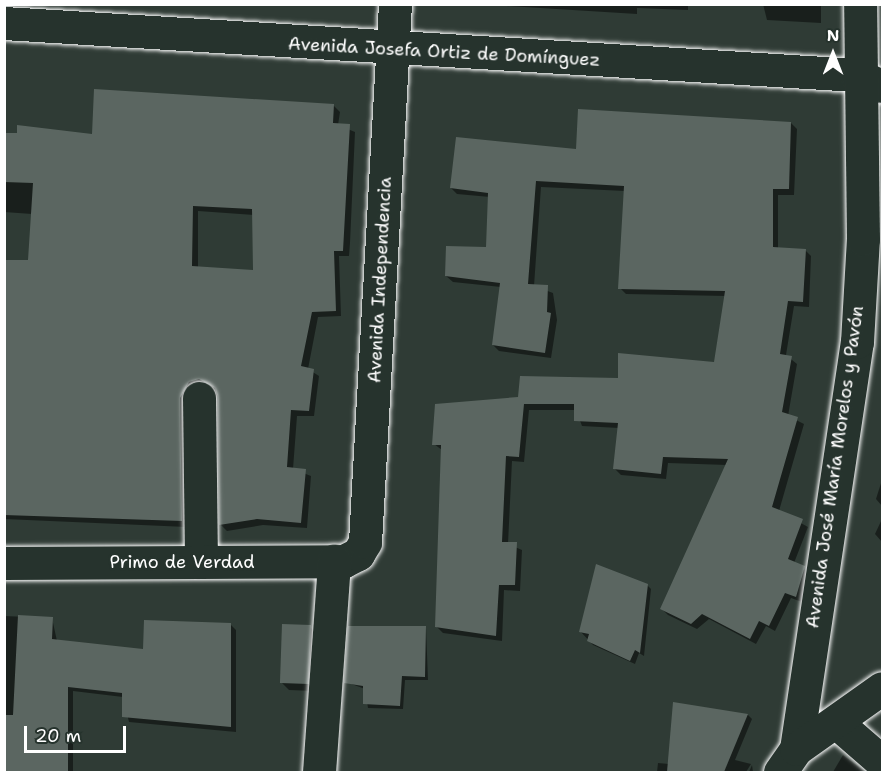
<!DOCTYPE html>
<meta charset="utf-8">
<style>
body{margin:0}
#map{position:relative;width:887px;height:777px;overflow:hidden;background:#2f3b35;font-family:"Shantell Sans",sans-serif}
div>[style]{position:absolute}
.shadow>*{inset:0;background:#0007}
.building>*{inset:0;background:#5b6661;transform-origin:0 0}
.roads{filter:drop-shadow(0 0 2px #fff) drop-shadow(0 0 2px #fff)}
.minor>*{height:33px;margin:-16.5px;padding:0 16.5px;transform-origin:16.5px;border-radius:16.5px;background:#26332d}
.major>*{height:33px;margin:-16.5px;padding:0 16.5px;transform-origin:16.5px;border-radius:16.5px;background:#26332d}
span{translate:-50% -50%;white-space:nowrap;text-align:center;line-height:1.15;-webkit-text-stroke:5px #26332d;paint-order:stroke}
.street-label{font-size:18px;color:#fff}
.frame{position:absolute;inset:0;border:6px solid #fff;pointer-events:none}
.north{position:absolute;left:803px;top:24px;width:60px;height:60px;-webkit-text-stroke:4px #26332d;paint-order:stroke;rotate:0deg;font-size:16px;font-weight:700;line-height:24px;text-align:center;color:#fff}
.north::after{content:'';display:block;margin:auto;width:21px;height:27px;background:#fff;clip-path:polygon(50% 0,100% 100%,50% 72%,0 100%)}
.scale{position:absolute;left:24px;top:726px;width:102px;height:27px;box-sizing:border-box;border:3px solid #fff;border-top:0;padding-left:8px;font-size:18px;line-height:21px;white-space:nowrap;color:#fff;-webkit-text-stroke:4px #26332d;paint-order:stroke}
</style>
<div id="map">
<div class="shadow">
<i style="clip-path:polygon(475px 4px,688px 4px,688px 10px,637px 8px,637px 14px)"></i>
<i style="clip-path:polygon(763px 4px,821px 4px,821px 23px,767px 20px)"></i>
<i style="clip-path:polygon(evenodd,334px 106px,340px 112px,338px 125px,355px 132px,350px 243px,349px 256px,339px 256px,341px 316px,318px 317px,308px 369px,319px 376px,314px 416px,297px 416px,293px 469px,311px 476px,307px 528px,263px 525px,227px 531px,221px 525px,219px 398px,206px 385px,187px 527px,4px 519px,4px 262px,29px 262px,32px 214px,4px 212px,4px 134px,93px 136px,334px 106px,198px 211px,254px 215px,254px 271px,198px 268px,198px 211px)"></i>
<i style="clip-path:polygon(791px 123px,797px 129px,794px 195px,778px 195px,778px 249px,805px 250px,811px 256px,809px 307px,794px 306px,786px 355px,797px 364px,788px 416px,804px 424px,779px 511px,808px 527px,794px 563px,810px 573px,802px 602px,791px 598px,775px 631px,766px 626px,756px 644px,709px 619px,697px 629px,668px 615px,662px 609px,727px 465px,668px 463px,666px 479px,621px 475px,615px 469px,619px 428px,582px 426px,576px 410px,529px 410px,524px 462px,512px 461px,508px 544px,522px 550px,520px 591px,504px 590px,502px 641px,443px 633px,437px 627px,442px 450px,434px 444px,519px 399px,715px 364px,726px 296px,626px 294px,620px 288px,625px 191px,541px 187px,534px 286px,553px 293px,557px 320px,551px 358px,499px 351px,493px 345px,501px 287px,453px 282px,446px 276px,487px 249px,490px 197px,457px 194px,451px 188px,578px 150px)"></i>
<i style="clip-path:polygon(882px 480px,882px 506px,876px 499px)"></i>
<i style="clip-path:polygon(882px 519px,882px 542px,875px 534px)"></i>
<i style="clip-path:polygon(647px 585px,651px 589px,644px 656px,639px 653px,635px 664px,593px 645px,580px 631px)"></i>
<i style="clip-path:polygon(4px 616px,52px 618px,57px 641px,144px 651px,231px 625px,236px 630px,236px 732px,129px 722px,123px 697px,73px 691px,73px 772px,4px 772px)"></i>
<i style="clip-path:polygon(310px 627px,318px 635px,314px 691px,289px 690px,281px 682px)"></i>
<i style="clip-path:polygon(426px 628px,428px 680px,405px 680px,403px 709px,368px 708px,365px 689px,346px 682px)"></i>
<i style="clip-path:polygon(674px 704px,748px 715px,752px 719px,735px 760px,751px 764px,746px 772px,657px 772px,658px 763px,669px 764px)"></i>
<i style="clip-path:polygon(843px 755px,866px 772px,833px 772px)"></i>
<i style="clip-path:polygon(752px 765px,753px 772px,749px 772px)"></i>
</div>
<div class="building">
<i style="clip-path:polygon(evenodd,94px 89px,334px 104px,333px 123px,350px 124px,343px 251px,334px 251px,336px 311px,312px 312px,301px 366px,314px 369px,309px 411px,291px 410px,287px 467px,306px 469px,301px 523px,257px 519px,219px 525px,218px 398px,215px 388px,199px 379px,189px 382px,180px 398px,182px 521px,4px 515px,4px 260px,28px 260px,33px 183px,4px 182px,4px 133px,17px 133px,17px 125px,92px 134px,94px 89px,193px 206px,252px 209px,253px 270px,192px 266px,193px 206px)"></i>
<i style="clip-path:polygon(578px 109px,791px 122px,789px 189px,773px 189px,773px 247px,806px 249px,803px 302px,788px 301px,780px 354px,792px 356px,782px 412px,798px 417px,772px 507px,803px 519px,788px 559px,805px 566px,796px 597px,785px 593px,769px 626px,759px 621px,750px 639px,702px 614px,691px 624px,660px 609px,728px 459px,663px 457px,661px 474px,613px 469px,618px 423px,574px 421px,574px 404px,524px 404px,519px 457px,506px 456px,502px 542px,517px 542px,515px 585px,499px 585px,496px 636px,435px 627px,441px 445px,432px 445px,435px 404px,518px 397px,520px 376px,618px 378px,618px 353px,714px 362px,725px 291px,618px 289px,624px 186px,536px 181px,528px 284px,548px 285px,547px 312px,551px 313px,545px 353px,492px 345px,500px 283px,445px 276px,446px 246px,486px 247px,488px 193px,450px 188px,456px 137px,576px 149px)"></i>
<i style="clip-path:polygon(596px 564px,648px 584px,640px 653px,635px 650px,630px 661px,587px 641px,589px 634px,579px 632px)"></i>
<i style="clip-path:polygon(18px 615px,53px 617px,52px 639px,143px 649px,144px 620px,231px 623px,231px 727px,122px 717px,122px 693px,68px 687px,68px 772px,4px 772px,4px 715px,13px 715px)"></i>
<i style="left:282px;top:624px;width:29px;height:59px;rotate:2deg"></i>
<i style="clip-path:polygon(348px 626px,426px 626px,425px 677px,402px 676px,400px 706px,363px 704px,363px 686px,344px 683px)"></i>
<i style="clip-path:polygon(673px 702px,748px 714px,724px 772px,667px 772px)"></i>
</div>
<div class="roads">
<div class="minor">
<i style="left:4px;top:23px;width:855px;rotate:3.49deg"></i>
<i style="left:857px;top:75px;width:27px;rotate:24deg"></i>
<i style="left:199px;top:398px;width:164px;rotate:89.3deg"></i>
<i style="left:4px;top:563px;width:340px;rotate:-0.3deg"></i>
<i style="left:344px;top:561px;width:16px;rotate:-27deg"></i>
<i style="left:358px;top:554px;width:14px;rotate:-60deg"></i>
<i style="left:365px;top:542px;width:539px;rotate:-86.81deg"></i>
<i style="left:836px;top:722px;width:61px;rotate:41deg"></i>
<i style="left:796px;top:749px;width:412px;rotate:-81.5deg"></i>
<i style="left:857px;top:342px;width:103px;rotate:-86.7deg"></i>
<i style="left:863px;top:239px;width:235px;rotate:-90.7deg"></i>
<i style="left:319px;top:772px;width:212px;rotate:-85.9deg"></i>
</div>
<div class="major">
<i style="left:780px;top:772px;width:28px;rotate:-55deg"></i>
<i style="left:796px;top:749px;width:105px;rotate:-35.3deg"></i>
</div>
</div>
<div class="street-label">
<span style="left:444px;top:52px;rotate:3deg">Avenida Josefa Ortiz de Domínguez</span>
<span style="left:380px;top:280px;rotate:-87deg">Avenida Independencia</span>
<span style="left:835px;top:467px;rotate:-82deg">Avenida José María Morelos y Pavón</span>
<span style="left:182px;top:562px">Primo de Verdad</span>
</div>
<div class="frame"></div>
<div class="north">N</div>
<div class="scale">20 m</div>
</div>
